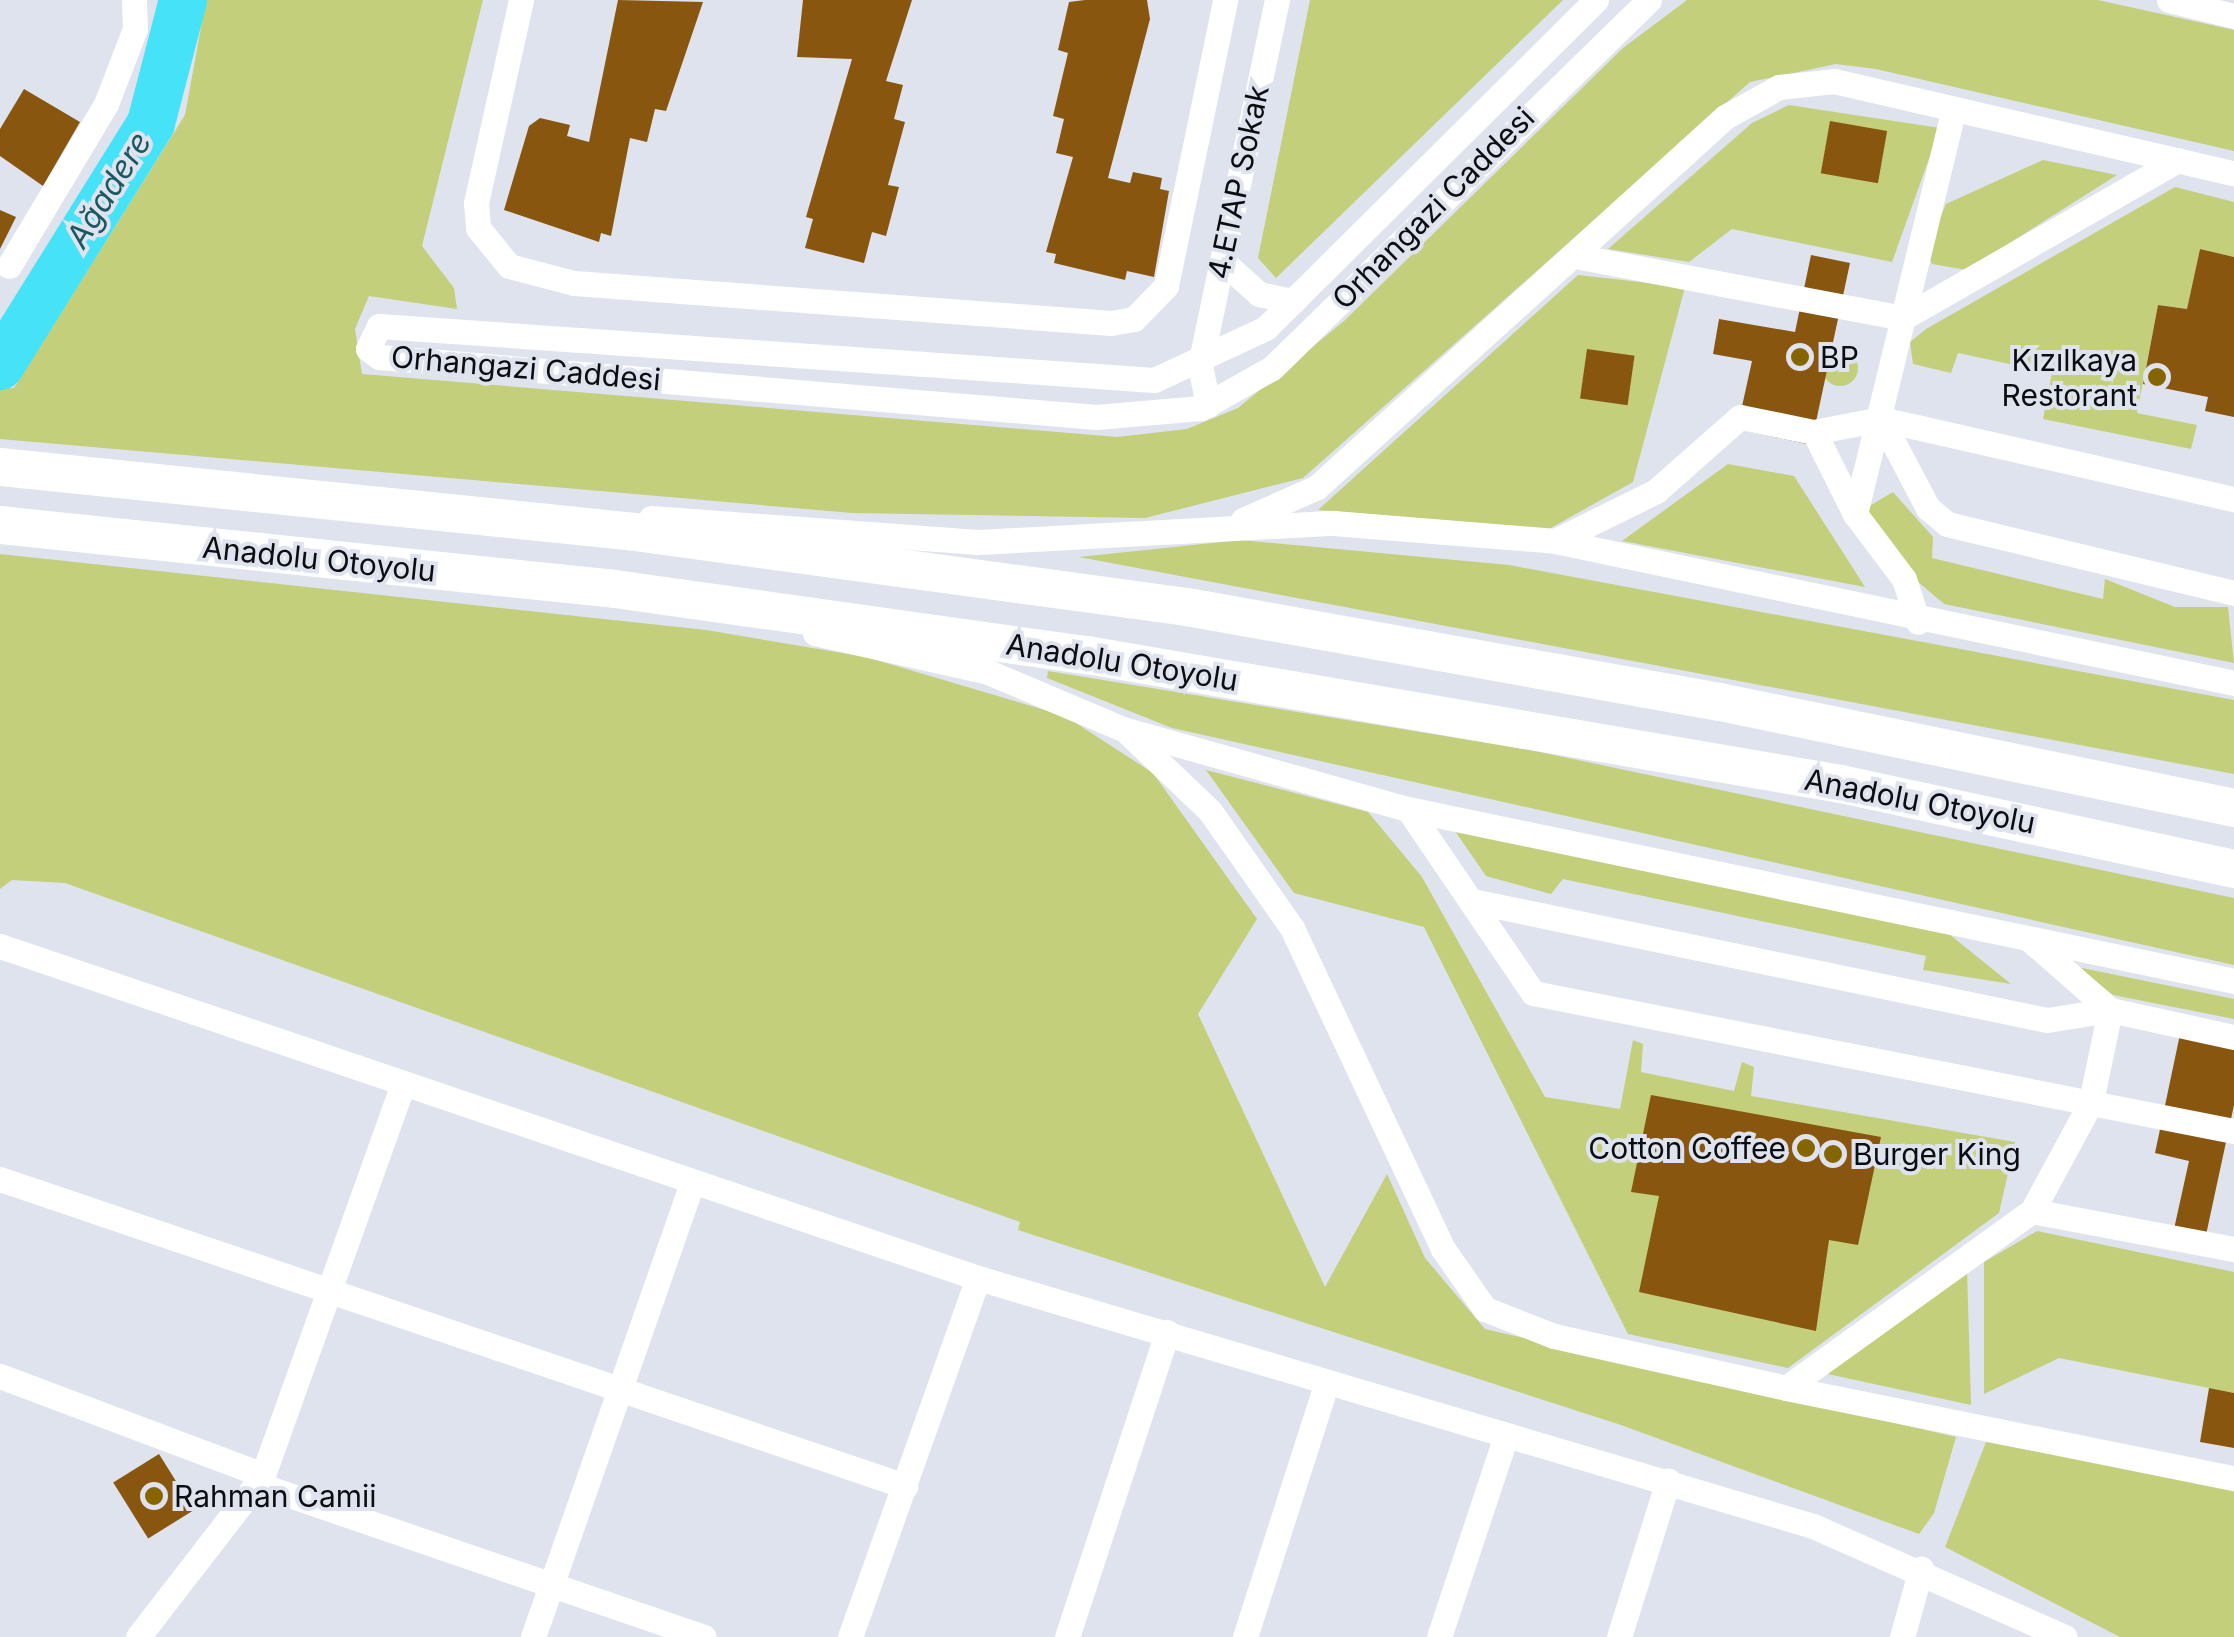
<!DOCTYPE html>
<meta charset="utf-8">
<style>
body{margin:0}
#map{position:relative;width:2234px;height:1637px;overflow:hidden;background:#dee3ee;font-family:Inter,sans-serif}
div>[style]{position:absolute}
.green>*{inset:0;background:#c3cf7a}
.round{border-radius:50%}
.river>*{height:48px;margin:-24px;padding:0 24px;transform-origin:24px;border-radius:24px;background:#46e2f8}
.building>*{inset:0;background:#89560f;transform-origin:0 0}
.minor>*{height:25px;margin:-12.5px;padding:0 12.5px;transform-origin:12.5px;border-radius:12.5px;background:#fff}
.highway>*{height:38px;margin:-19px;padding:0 19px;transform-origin:19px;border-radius:19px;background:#fff}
.dots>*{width:28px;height:28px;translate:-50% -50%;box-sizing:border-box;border:5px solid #dee3ee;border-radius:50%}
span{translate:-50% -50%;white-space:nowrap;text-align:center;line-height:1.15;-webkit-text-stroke:8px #dee3ee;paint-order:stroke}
.street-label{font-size:30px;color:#0b0d10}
.poi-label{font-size:30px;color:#0b0d10}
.left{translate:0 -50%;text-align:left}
.right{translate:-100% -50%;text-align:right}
.water-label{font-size:32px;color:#1a5962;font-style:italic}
</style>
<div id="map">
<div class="green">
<i style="clip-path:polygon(206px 0,483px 0,422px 246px,454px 288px,457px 309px,369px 296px,355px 329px,362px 374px,1117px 437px,1187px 429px,1238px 408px,1344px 321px,1623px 48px,1687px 0,2098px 0,2234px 30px,2234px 151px,1876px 69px,1836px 64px,1750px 82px,1303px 478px,1145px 518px,852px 513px,0 439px,0 388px,14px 388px,185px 115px)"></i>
<i style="clip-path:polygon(1310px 0,1563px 0,1276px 278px,1258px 258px)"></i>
<i style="clip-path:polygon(1789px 105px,1940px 128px,1892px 262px,1732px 229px,1689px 262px,1608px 249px,1752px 123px)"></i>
<i style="clip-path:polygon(2043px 160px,2117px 175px,1967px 270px,1932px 264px,1927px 250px,1946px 204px)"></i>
<i style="clip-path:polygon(2175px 187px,2234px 202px,2234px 257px,2200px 249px,2187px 309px,2158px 305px,2137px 413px,2197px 425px,2191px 449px,2043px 419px,2052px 373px,1958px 353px,1951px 373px,1913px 364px,1910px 342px,1926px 329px)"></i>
<i style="clip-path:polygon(1578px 275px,1685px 287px,1633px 482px,1549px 529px,1318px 510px)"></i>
<i class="round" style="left:1822px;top:350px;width:36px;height:36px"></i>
<i style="clip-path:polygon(1728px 464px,1794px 476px,1865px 587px,1622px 541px)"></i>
<i style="clip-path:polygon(1893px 492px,1933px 537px,1932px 558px,2103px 599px,2105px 579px,2175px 607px,2228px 607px,2234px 663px,1944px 604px,1910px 575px,1866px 508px)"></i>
<i style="clip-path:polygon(1241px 540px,1509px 565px,2234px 700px,2234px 774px,1079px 557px)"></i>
<i style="clip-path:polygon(0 554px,706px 630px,866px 657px,1065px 716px,1153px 773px,1257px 919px,1198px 1014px,1325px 1287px,1387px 1174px,1425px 1258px,1485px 1329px,1956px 1437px,1934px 1513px,1919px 1534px,1621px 1425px,1018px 1230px,1020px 1222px,65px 883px,12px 880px,0 889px)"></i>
<i style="clip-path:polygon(1048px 671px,1530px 750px,2234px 898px,2234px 965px,1172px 728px,1047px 678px)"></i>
<i style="clip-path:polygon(1206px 770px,1368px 812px,1422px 877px,1545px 1097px,1620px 1109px,1633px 1040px,1643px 1044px,1641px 1072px,1734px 1091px,1742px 1062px,1754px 1067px,1751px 1096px,2015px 1142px,1999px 1213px,1788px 1368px,1628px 1334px,1424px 927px,1294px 893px)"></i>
<i style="clip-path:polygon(1455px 831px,1949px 934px,2011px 984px,1923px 970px,1926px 956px,1563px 879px,1551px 894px,1486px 876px)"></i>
<i style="clip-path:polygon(2077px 967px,2234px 999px,2234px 1019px,2113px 995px)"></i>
<i style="clip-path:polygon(2037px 1231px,2234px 1272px,2234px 1393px,2059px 1358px,1984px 1394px,1984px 1262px)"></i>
<i style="clip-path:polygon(1967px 1270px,1971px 1405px,1823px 1373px)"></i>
<i style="clip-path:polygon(1986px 1442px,2234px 1488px,2234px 1637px,2120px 1637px,1945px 1547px)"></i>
</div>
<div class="river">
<i style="left:0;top:366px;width:286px;rotate:-58.1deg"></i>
<i style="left:151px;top:123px;width:127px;rotate:-75.4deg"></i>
</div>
<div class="building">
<i style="clip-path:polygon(618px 0,703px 2px,666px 111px,655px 109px,647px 142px,630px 138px,611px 236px,601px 233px,599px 242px,504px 210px,529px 126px,540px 118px,570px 125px,567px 136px,589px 142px)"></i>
<i style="clip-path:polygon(803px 0,912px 0,886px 81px,903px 85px,894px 119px,905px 122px,888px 185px,899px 187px,886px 236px,872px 232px,864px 263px,805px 248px,813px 219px,806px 217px,852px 59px,797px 57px)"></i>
<i style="clip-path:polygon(1085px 0,1147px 0,1150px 19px,1108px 178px,1130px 183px,1133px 172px,1162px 178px,1160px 189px,1169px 191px,1154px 277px,1127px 271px,1125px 280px,1054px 263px,1056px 254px,1046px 252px,1073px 157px,1056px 153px,1064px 119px,1053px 116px,1068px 53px,1058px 50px,1069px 2px)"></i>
<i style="clip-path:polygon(24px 89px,80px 122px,43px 186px,0 156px,0 129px)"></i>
<i style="left:1830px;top:121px;width:58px;height:53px;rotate:10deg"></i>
<i style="clip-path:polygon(0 210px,16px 217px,0 249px)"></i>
<i style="clip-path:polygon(2200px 249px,2234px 257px,2234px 417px,2205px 411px,2208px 397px,2143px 384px,2158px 305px,2187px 309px)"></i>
<i style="clip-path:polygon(1811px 255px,1850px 263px,1811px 445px,1737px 429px,1752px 361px,1713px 354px,1719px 319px,1795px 332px)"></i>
<i style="left:1587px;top:349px;width:48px;height:50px;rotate:8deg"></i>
<i style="clip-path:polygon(2183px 1020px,2234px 1031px,2234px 1105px,2206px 1235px,2174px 1229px,2189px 1161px,2155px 1153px)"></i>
<i style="clip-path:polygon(1651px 1095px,1881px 1137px,1858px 1245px,1829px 1240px,1816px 1331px,1639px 1292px,1659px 1196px,1631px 1192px)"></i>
<i style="clip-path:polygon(2209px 1388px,2234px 1393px,2234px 1448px,2200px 1442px)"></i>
<i style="left:159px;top:1454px;width:66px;height:54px;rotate:58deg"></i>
</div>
<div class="minor">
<i style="left:521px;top:0;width:208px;rotate:102.5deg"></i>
<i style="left:476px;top:203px;width:25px;rotate:85deg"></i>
<i style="left:478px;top:228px;width:49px;rotate:50.8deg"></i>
<i style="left:509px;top:266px;width:67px;rotate:14.7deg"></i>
<i style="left:574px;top:283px;width:538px;rotate:4.26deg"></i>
<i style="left:1111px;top:323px;width:23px;rotate:-10deg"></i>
<i style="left:1134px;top:319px;width:46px;rotate:-45.9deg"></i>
<i style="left:1166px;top:286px;width:292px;rotate:-78.3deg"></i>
<i style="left:1596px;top:0;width:465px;rotate:135.2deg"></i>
<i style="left:1266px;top:328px;width:123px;rotate:155.1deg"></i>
<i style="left:1154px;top:380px;width:777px;rotate:-176.01deg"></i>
<i style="left:379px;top:326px;width:25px;rotate:116deg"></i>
<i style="left:368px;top:349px;width:14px;rotate:36deg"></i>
<i style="left:379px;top:357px;width:720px;rotate:4.78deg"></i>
<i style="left:1096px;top:417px;width:105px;rotate:-4.9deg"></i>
<i style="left:1201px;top:408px;width:81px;rotate:-29.4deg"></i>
<i style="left:1272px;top:368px;width:527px;rotate:-44.31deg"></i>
<i style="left:2169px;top:0;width:67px;rotate:13.8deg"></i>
<i style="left:1580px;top:257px;width:329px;rotate:10.7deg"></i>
<i style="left:1903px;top:318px;width:317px;rotate:-29.9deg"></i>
<i style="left:1222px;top:261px;width:50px;rotate:41.7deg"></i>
<i style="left:1259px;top:294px;width:35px;rotate:12deg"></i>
<i style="left:9px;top:266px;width:189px;rotate:-59.1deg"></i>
<i style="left:106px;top:104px;width:80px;rotate:-68.9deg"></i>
<i style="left:135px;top:29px;width:29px;rotate:-92deg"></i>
<i style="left:1208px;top:405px;width:41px;rotate:-101.3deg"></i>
<i style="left:1200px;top:365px;width:373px;rotate:-78.1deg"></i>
<i style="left:1881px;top:419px;width:101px;rotate:62.2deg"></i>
<i style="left:1928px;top:508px;width:25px;rotate:40deg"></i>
<i style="left:1947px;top:524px;width:295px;rotate:13.5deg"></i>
<i style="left:1814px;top:432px;width:68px;rotate:-11deg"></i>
<i style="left:1881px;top:419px;width:362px;rotate:12.8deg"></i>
<i style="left:1855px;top:514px;width:417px;rotate:-76.3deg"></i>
<i style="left:651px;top:518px;width:328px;rotate:4.2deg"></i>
<i style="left:978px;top:542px;width:356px;rotate:-3.1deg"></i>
<i style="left:1333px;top:523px;width:223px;rotate:4.6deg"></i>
<i style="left:1555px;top:541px;width:694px;rotate:11.81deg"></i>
<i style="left:1243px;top:520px;width:81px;rotate:-24deg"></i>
<i style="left:1317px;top:487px;width:551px;rotate:-42.2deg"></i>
<i style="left:1725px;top:117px;width:62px;rotate:-29.1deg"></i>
<i style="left:1779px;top:87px;width:55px;rotate:-6.2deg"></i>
<i style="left:1834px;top:81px;width:410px;rotate:13deg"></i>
<i style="left:1555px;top:541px;width:113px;rotate:-26.3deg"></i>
<i style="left:1656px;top:491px;width:112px;rotate:-41.4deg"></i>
<i style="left:1740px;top:417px;width:76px;rotate:11.5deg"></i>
<i style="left:1814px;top:432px;width:92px;rotate:63.4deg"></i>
<i style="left:1855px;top:514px;width:81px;rotate:53deg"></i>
<i style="left:1904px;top:579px;width:45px;rotate:72deg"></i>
<i style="left:815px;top:633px;width:177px;rotate:12.7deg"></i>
<i style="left:988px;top:672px;width:149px;rotate:22.9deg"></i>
<i style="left:1125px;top:730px;width:117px;rotate:43.6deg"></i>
<i style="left:1210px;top:811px;width:143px;rotate:55deg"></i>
<i style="left:1292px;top:928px;width:355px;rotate:64.8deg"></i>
<i style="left:1443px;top:1249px;width:73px;rotate:55deg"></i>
<i style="left:1485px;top:1309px;width:74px;rotate:21.4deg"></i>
<i style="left:1554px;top:1336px;width:238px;rotate:12.6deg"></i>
<i style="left:1786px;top:1388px;width:457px;rotate:11.4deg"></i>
<i style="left:1130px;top:731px;width:289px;rotate:15.7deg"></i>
<i style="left:1408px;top:809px;width:844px;rotate:11.76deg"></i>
<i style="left:1408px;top:809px;width:222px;rotate:55.8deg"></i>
<i style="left:1533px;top:993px;width:714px;rotate:11.14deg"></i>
<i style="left:1477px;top:902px;width:582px;rotate:11.7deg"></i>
<i style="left:2047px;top:1020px;width:64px;rotate:-9deg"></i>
<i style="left:2110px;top:1010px;width:94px;rotate:101.7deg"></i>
<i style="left:2091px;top:1102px;width:124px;rotate:118.4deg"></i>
<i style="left:2032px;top:1211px;width:303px;rotate:144.3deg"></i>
<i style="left:2029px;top:939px;width:108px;rotate:41.2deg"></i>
<i style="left:2110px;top:1010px;width:127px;rotate:12.3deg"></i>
<i style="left:0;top:946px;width:1033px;rotate:18.75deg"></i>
<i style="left:0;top:1179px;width:956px;rotate:18.74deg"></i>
<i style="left:2032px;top:1211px;width:206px;rotate:10.7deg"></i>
<i style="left:0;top:1376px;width:281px;rotate:20.6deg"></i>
<i style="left:257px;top:1484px;width:472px;rotate:18.9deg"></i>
<i style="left:138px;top:1637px;width:205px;rotate:-52.3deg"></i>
<i style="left:263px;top:1475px;width:410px;rotate:-70.3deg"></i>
<i style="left:533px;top:1637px;width:479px;rotate:-70.7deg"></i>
<i style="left:850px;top:1637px;width:381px;rotate:-70.4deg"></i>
<i style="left:978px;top:1278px;width:871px;rotate:16.54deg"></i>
<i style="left:1813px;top:1526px;width:275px;rotate:23.8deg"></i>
<i style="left:1067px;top:1637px;width:321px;rotate:-71.8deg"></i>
<i style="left:1245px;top:1637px;width:268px;rotate:-72.2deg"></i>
<i style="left:1439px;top:1637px;width:212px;rotate:-71.6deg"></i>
<i style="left:1619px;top:1637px;width:164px;rotate:-72.6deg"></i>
<i style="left:1902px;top:1637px;width:71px;rotate:-74.4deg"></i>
</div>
<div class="highway">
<i style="left:0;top:467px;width:638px;rotate:5.84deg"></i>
<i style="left:635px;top:532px;width:557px;rotate:7.74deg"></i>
<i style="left:1187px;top:607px;width:541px;rotate:10.11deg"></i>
<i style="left:1720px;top:702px;width:525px;rotate:11.65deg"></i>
<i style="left:0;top:525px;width:618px;rotate:5.94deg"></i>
<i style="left:615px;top:589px;width:477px;rotate:8deg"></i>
<i style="left:1087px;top:655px;width:765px;rotate:9.71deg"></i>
<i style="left:1841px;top:784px;width:402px;rotate:12.2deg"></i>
</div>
<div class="dots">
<i style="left:1800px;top:357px;background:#866400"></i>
<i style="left:2157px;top:377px;background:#866400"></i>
<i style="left:1806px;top:1148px;background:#866400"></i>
<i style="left:1833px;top:1154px;background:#866400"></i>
<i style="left:154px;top:1496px;background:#866400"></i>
</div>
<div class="street-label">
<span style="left:1238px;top:182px;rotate:-78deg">4.ETAP Sokak</span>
<span style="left:1433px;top:208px;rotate:-45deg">Orhangazi Caddesi</span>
<span style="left:526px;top:368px;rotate:5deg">Orhangazi Caddesi</span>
<span style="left:319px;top:559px;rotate:6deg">Anadolu Otoyolu</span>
<span style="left:1122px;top:662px;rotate:9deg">Anadolu Otoyolu</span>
<span style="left:1920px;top:801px;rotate:11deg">Anadolu Otoyolu</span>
</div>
<div class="poi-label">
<span class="left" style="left:1820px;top:357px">BP</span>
<span class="right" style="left:2137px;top:377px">Kızılkaya<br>Restorant</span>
<span class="right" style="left:1786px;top:1148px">Cotton Coffee</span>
<span class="left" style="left:1853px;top:1154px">Burger King</span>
<span class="left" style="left:174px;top:1496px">Rahman Camii</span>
</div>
<div class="water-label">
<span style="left:109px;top:190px;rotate:-58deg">Ağadere</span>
</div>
</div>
